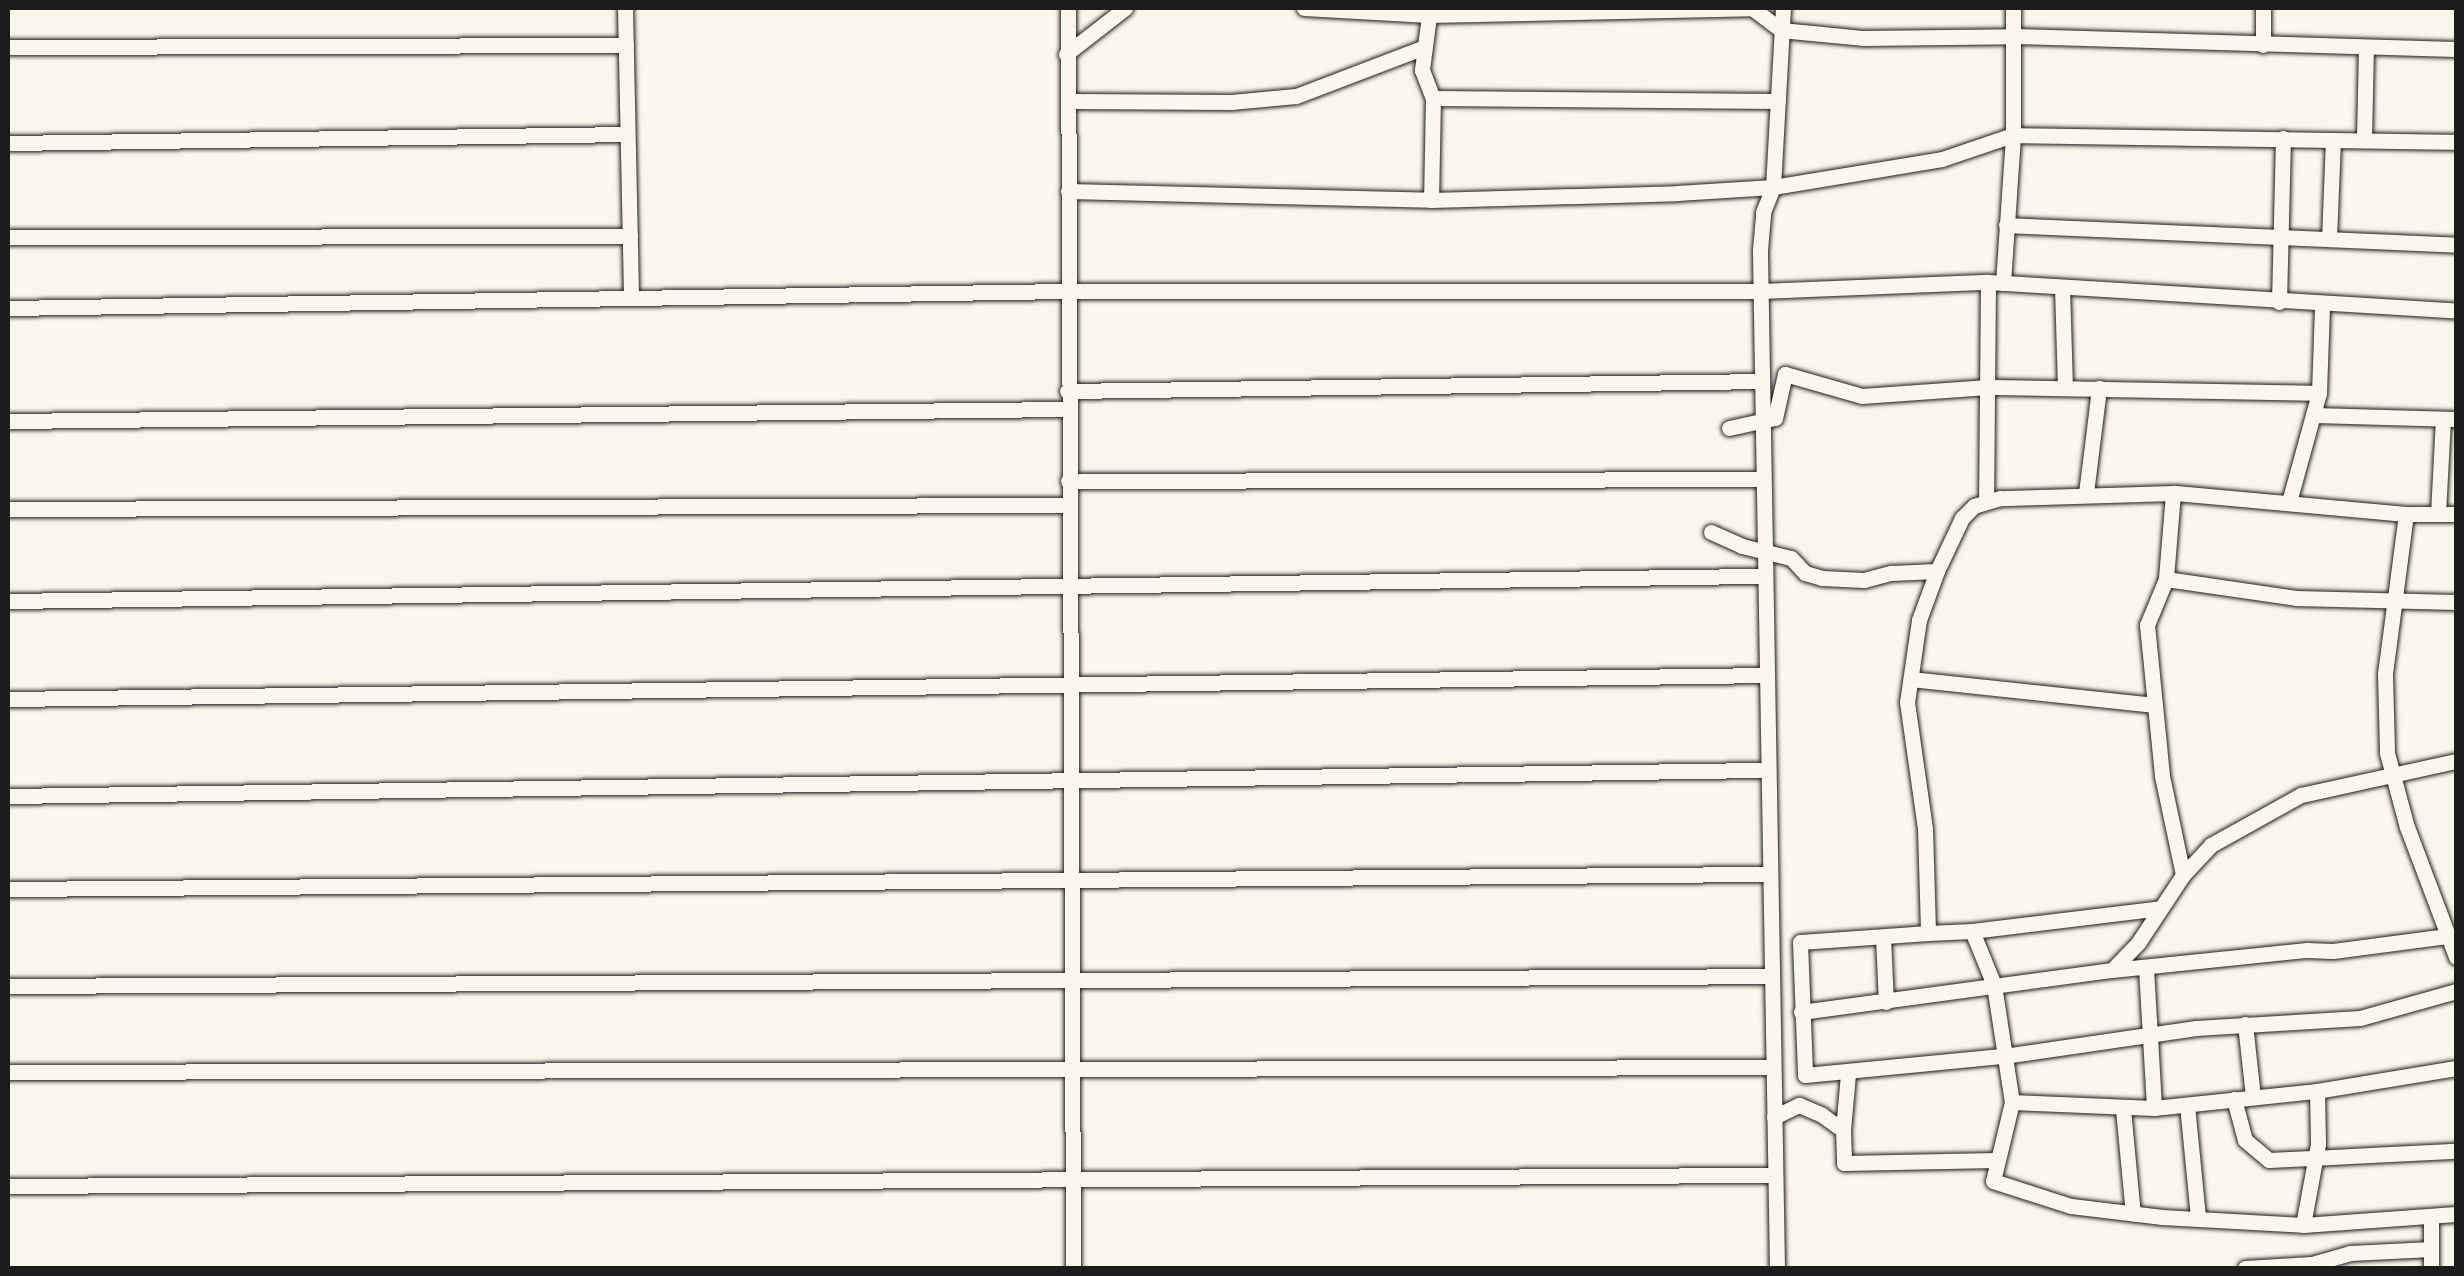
<!DOCTYPE html>
<style>
body{margin:0}
#map{position:relative;width:2464px;height:1276px;overflow:hidden;background:#fbf7ec;font-family:"Balsamiq Sans",sans-serif}
div>[style]{position:absolute}
.roads{filter:drop-shadow(0 0 2px #1c1c1c) drop-shadow(0 0 2px #1c1c1c)}
.minor>*{height:15px;margin:-7.5px;padding:0 7.5px;transform-origin:7.5px;border-radius:7.5px;background:#fbf7ec}
span{translate:-50% -50%;white-space:nowrap;text-align:center;line-height:1.15;-webkit-text-stroke:10px #fbf7ec;paint-order:stroke}
.frame{position:absolute;inset:0;border:10px solid #1c1c1c;pointer-events:none}
</style>
<div id="map">
<div class="roads">
<div class="minor">
<i style="left:625px;top:8px;width:288px;rotate:88.8deg"></i>
<i style="left:1068px;top:8px;width:1260px;rotate:89.77deg"></i>
<i style="left:1304px;top:8px;width:125px;rotate:3.2deg"></i>
<i style="left:1429px;top:15px;width:323px;rotate:-1.2deg"></i>
<i style="left:1752px;top:8px;width:36px;rotate:37deg"></i>
<i style="left:1781px;top:30px;width:81px;rotate:5.6deg"></i>
<i style="left:1862px;top:38px;width:153px;rotate:-0.7deg"></i>
<i style="left:2015px;top:36px;width:441px;rotate:1.7deg"></i>
<i style="left:1430px;top:8px;width:63px;rotate:97.4deg"></i>
<i style="left:1422px;top:70px;width:30px;rotate:69deg"></i>
<i style="left:1433px;top:98px;width:102px;rotate:91.1deg"></i>
<i style="left:2263px;top:45px;width:37px;rotate:-90deg"></i>
<i style="left:8px;top:47px;width:618px;rotate:-0.19deg"></i>
<i style="left:1066px;top:54px;width:75px;rotate:-37.9deg"></i>
<i style="left:1433px;top:98px;width:345px;rotate:0.5deg"></i>
<i style="left:1071px;top:101px;width:160px;rotate:0.4deg"></i>
<i style="left:1231px;top:102px;width:65px;rotate:-5.3deg"></i>
<i style="left:1296px;top:96px;width:135px;rotate:-20.9deg"></i>
<i style="left:2364px;top:140px;width:93px;rotate:-88.8deg"></i>
<i style="left:8px;top:143px;width:619px;rotate:-0.83deg"></i>
<i style="left:1068px;top:191px;width:363px;rotate:1.4deg"></i>
<i style="left:1431px;top:200px;width:246px;rotate:-1.6deg"></i>
<i style="left:1677px;top:193px;width:96px;rotate:-3.6deg"></i>
<i style="left:1773px;top:187px;width:171px;rotate:-9.4deg"></i>
<i style="left:1942px;top:159px;width:75px;rotate:-18.7deg"></i>
<i style="left:2013px;top:135px;width:443px;rotate:0.9deg"></i>
<i style="left:2006px;top:225px;width:450px;rotate:2.5deg"></i>
<i style="left:8px;top:237px;width:622px;rotate:-0.09deg"></i>
<i style="left:2329px;top:239px;width:99px;rotate:-87.7deg"></i>
<i style="left:1988px;top:282px;width:469px;rotate:3.5deg"></i>
<i style="left:2003px;top:283px;width:148px;rotate:-86.1deg"></i>
<i style="left:2013px;top:135px;width:127px;rotate:-90deg"></i>
<i style="left:2062px;top:287px;width:101px;rotate:88.3deg"></i>
<i style="left:2279px;top:302px;width:164px;rotate:-88.6deg"></i>
<i style="left:8px;top:308px;width:1059px;rotate:-0.92deg"></i>
<i style="left:1067px;top:291px;width:693px"></i>
<i style="left:1760px;top:291px;width:228px;rotate:-2.3deg"></i>
<i style="left:1988px;top:282px;width:217px;rotate:90.5deg"></i>
<i style="left:1067px;top:391px;width:695px;rotate:-0.82deg"></i>
<i style="left:2313px;top:415px;width:143px;rotate:1.6deg"></i>
<i style="left:8px;top:421px;width:1060px;rotate:-0.65deg"></i>
<i style="left:1729px;top:428px;width:47px;rotate:-12.3deg"></i>
<i style="left:1775px;top:418px;width:45px;rotate:-77.2deg"></i>
<i style="left:1785px;top:374px;width:80px;rotate:15.9deg"></i>
<i style="left:1862px;top:396px;width:126px;rotate:-4.1deg"></i>
<i style="left:1988px;top:387px;width:331px;rotate:1deg"></i>
<i style="left:1068px;top:481px;width:695px;rotate:-0.16deg"></i>
<i style="left:2086px;top:493px;width:106px;rotate:-82.9deg"></i>
<i style="left:2173px;top:493px;width:86px;rotate:94.7deg"></i>
<i style="left:2166px;top:579px;width:50px;rotate:112.4deg"></i>
<i style="left:2147px;top:625px;width:152px;rotate:84.3deg"></i>
<i style="left:2162px;top:776px;width:101px;rotate:78deg"></i>
<i style="left:2289px;top:502px;width:113px;rotate:-74.6deg"></i>
<i style="left:2319px;top:393px;width:88px;rotate:-88deg"></i>
<i style="left:8px;top:509px;width:1060px;rotate:-0.22deg"></i>
<i style="left:2406px;top:514px;width:161px;rotate:97.5deg"></i>
<i style="left:2385px;top:674px;width:79px;rotate:88.5deg"></i>
<i style="left:2387px;top:753px;width:77px;rotate:74.9deg"></i>
<i style="left:2407px;top:827px;width:139px;rotate:69.3deg"></i>
<i style="left:2438px;top:514px;width:95px;rotate:-87deg"></i>
<i style="left:2456px;top:514px;width:50px;rotate:180deg"></i>
<i style="left:2406px;top:514px;width:234px;rotate:-174.8deg"></i>
<i style="left:2173px;top:493px;width:173px;rotate:178.3deg"></i>
<i style="left:2000px;top:498px;width:27px;rotate:163deg"></i>
<i style="left:1974px;top:506px;width:17px;rotate:135deg"></i>
<i style="left:1962px;top:518px;width:59px;rotate:115.3deg"></i>
<i style="left:1937px;top:571px;width:52px;rotate:110.2deg"></i>
<i style="left:1919px;top:620px;width:83px;rotate:98.3deg"></i>
<i style="left:1907px;top:702px;width:128px;rotate:81.9deg"></i>
<i style="left:1925px;top:829px;width:104px;rotate:88.3deg"></i>
<i style="left:1928px;top:933px;width:128px;rotate:176deg"></i>
<i style="left:1800px;top:942px;width:133px;rotate:87.8deg"></i>
<i style="left:1805px;top:1075px;width:200px;rotate:-5.5deg"></i>
<i style="left:2004px;top:1056px;width:194px;rotate:-8.3deg"></i>
<i style="left:2196px;top:1028px;width:164px;rotate:-3.5deg"></i>
<i style="left:2360px;top:1018px;width:100px;rotate:-15.7deg"></i>
<i style="left:1711px;top:532px;width:34px;rotate:24deg"></i>
<i style="left:1742px;top:546px;width:50px;rotate:13.8deg"></i>
<i style="left:1791px;top:558px;width:21px;rotate:47deg"></i>
<i style="left:1805px;top:573px;width:18px;rotate:16deg"></i>
<i style="left:1822px;top:578px;width:42px;rotate:2.7deg"></i>
<i style="left:1864px;top:580px;width:28px;rotate:-15deg"></i>
<i style="left:1891px;top:573px;width:46px;rotate:-2.5deg"></i>
<i style="left:2166px;top:579px;width:131px;rotate:8.3deg"></i>
<i style="left:2296px;top:598px;width:160px;rotate:1.4deg"></i>
<i style="left:8px;top:601px;width:1757px;rotate:-0.82deg"></i>
<i style="left:1911px;top:679px;width:245px;rotate:6.1deg"></i>
<i style="left:8px;top:699px;width:1759px;rotate:-0.78deg"></i>
<i style="left:8px;top:796px;width:1760px;rotate:-0.85deg"></i>
<i style="left:8px;top:889px;width:1762px;rotate:-0.49deg"></i>
<i style="left:1972px;top:931px;width:190px;rotate:-6.9deg"></i>
<i style="left:1928px;top:933px;width:44px;rotate:-2.6deg"></i>
<i style="left:1972px;top:931px;width:58px;rotate:67.8deg"></i>
<i style="left:1994px;top:985px;width:118px;rotate:81.3deg"></i>
<i style="left:2012px;top:1102px;width:81px;rotate:103.5deg"></i>
<i style="left:1993px;top:1181px;width:82px;rotate:17.8deg"></i>
<i style="left:2071px;top:1206px;width:92px;rotate:6.9deg"></i>
<i style="left:2162px;top:1217px;width:141px;rotate:3.2deg"></i>
<i style="left:2303px;top:1225px;width:153px;rotate:-4.1deg"></i>
<i style="left:1883px;top:937px;width:65px;rotate:87.4deg"></i>
<i style="left:2146px;top:968px;width:140px;rotate:86.7deg"></i>
<i style="left:2112px;top:970px;width:196px;rotate:-5.9deg"></i>
<i style="left:2307px;top:950px;width:26px;rotate:2deg"></i>
<i style="left:2333px;top:951px;width:115px;rotate:-7.5deg"></i>
<i style="left:8px;top:986px;width:1764px;rotate:-0.32deg"></i>
<i style="left:1801px;top:1012px;width:314px;rotate:-7.7deg"></i>
<i style="left:2112px;top:970px;width:37px;rotate:-46deg"></i>
<i style="left:2138px;top:943px;width:82px;rotate:-56.5deg"></i>
<i style="left:2183px;top:875px;width:41px;rotate:-47deg"></i>
<i style="left:2211px;top:845px;width:103px;rotate:-29.1deg"></i>
<i style="left:2301px;top:795px;width:159px;rotate:-12.4deg"></i>
<i style="left:2245px;top:1024px;width:73px;rotate:83.7deg"></i>
<i style="left:8px;top:1072px;width:1765px;rotate:-0.16deg"></i>
<i style="left:2317px;top:1091px;width:141px;rotate:-9.4deg"></i>
<i style="left:2234px;top:1099px;width:42px;rotate:75deg"></i>
<i style="left:2245px;top:1140px;width:31px;rotate:40deg"></i>
<i style="left:2269px;top:1160px;width:187px;rotate:-2.8deg"></i>
<i style="left:2012px;top:1102px;width:142px;rotate:2.4deg"></i>
<i style="left:2154px;top:1108px;width:164px;rotate:-6deg"></i>
<i style="left:2317px;top:1091px;width:53px;rotate:88.9deg"></i>
<i style="left:2318px;top:1144px;width:82px;rotate:100.5deg"></i>
<i style="left:2187px;top:1105px;width:114px;rotate:84.4deg"></i>
<i style="left:2123px;top:1109px;width:105px;rotate:84.6deg"></i>
<i style="left:1774px;top:1117px;width:28px;rotate:-26deg"></i>
<i style="left:1799px;top:1105px;width:25px;rotate:23deg"></i>
<i style="left:1822px;top:1115px;width:26px;rotate:36deg"></i>
<i style="left:1843px;top:1130px;width:33px;rotate:88deg"></i>
<i style="left:1844px;top:1163px;width:153px;rotate:-1.1deg"></i>
<i style="left:1843px;top:1130px;width:56px;rotate:-84.9deg"></i>
<i style="left:8px;top:1186px;width:1767px;rotate:-0.36deg"></i>
<i style="left:1777px;top:1268px;width:1018px;rotate:-90.96deg"></i>
<i style="left:1760px;top:250px;width:38px;rotate:-85deg"></i>
<i style="left:1763px;top:212px;width:27px;rotate:-68deg"></i>
<i style="left:1773px;top:187px;width:179px;rotate:-86.8deg"></i>
<i style="left:2245px;top:1268px;width:67px;rotate:-3.4deg"></i>
<i style="left:2312px;top:1264px;width:40px;rotate:-16deg"></i>
<i style="left:2350px;top:1253px;width:81px;rotate:-2.8deg"></i>
<i style="left:2431px;top:1268px;width:52px;rotate:-90deg"></i>
</div>
</div>
<div class="frame"></div>
</div>
